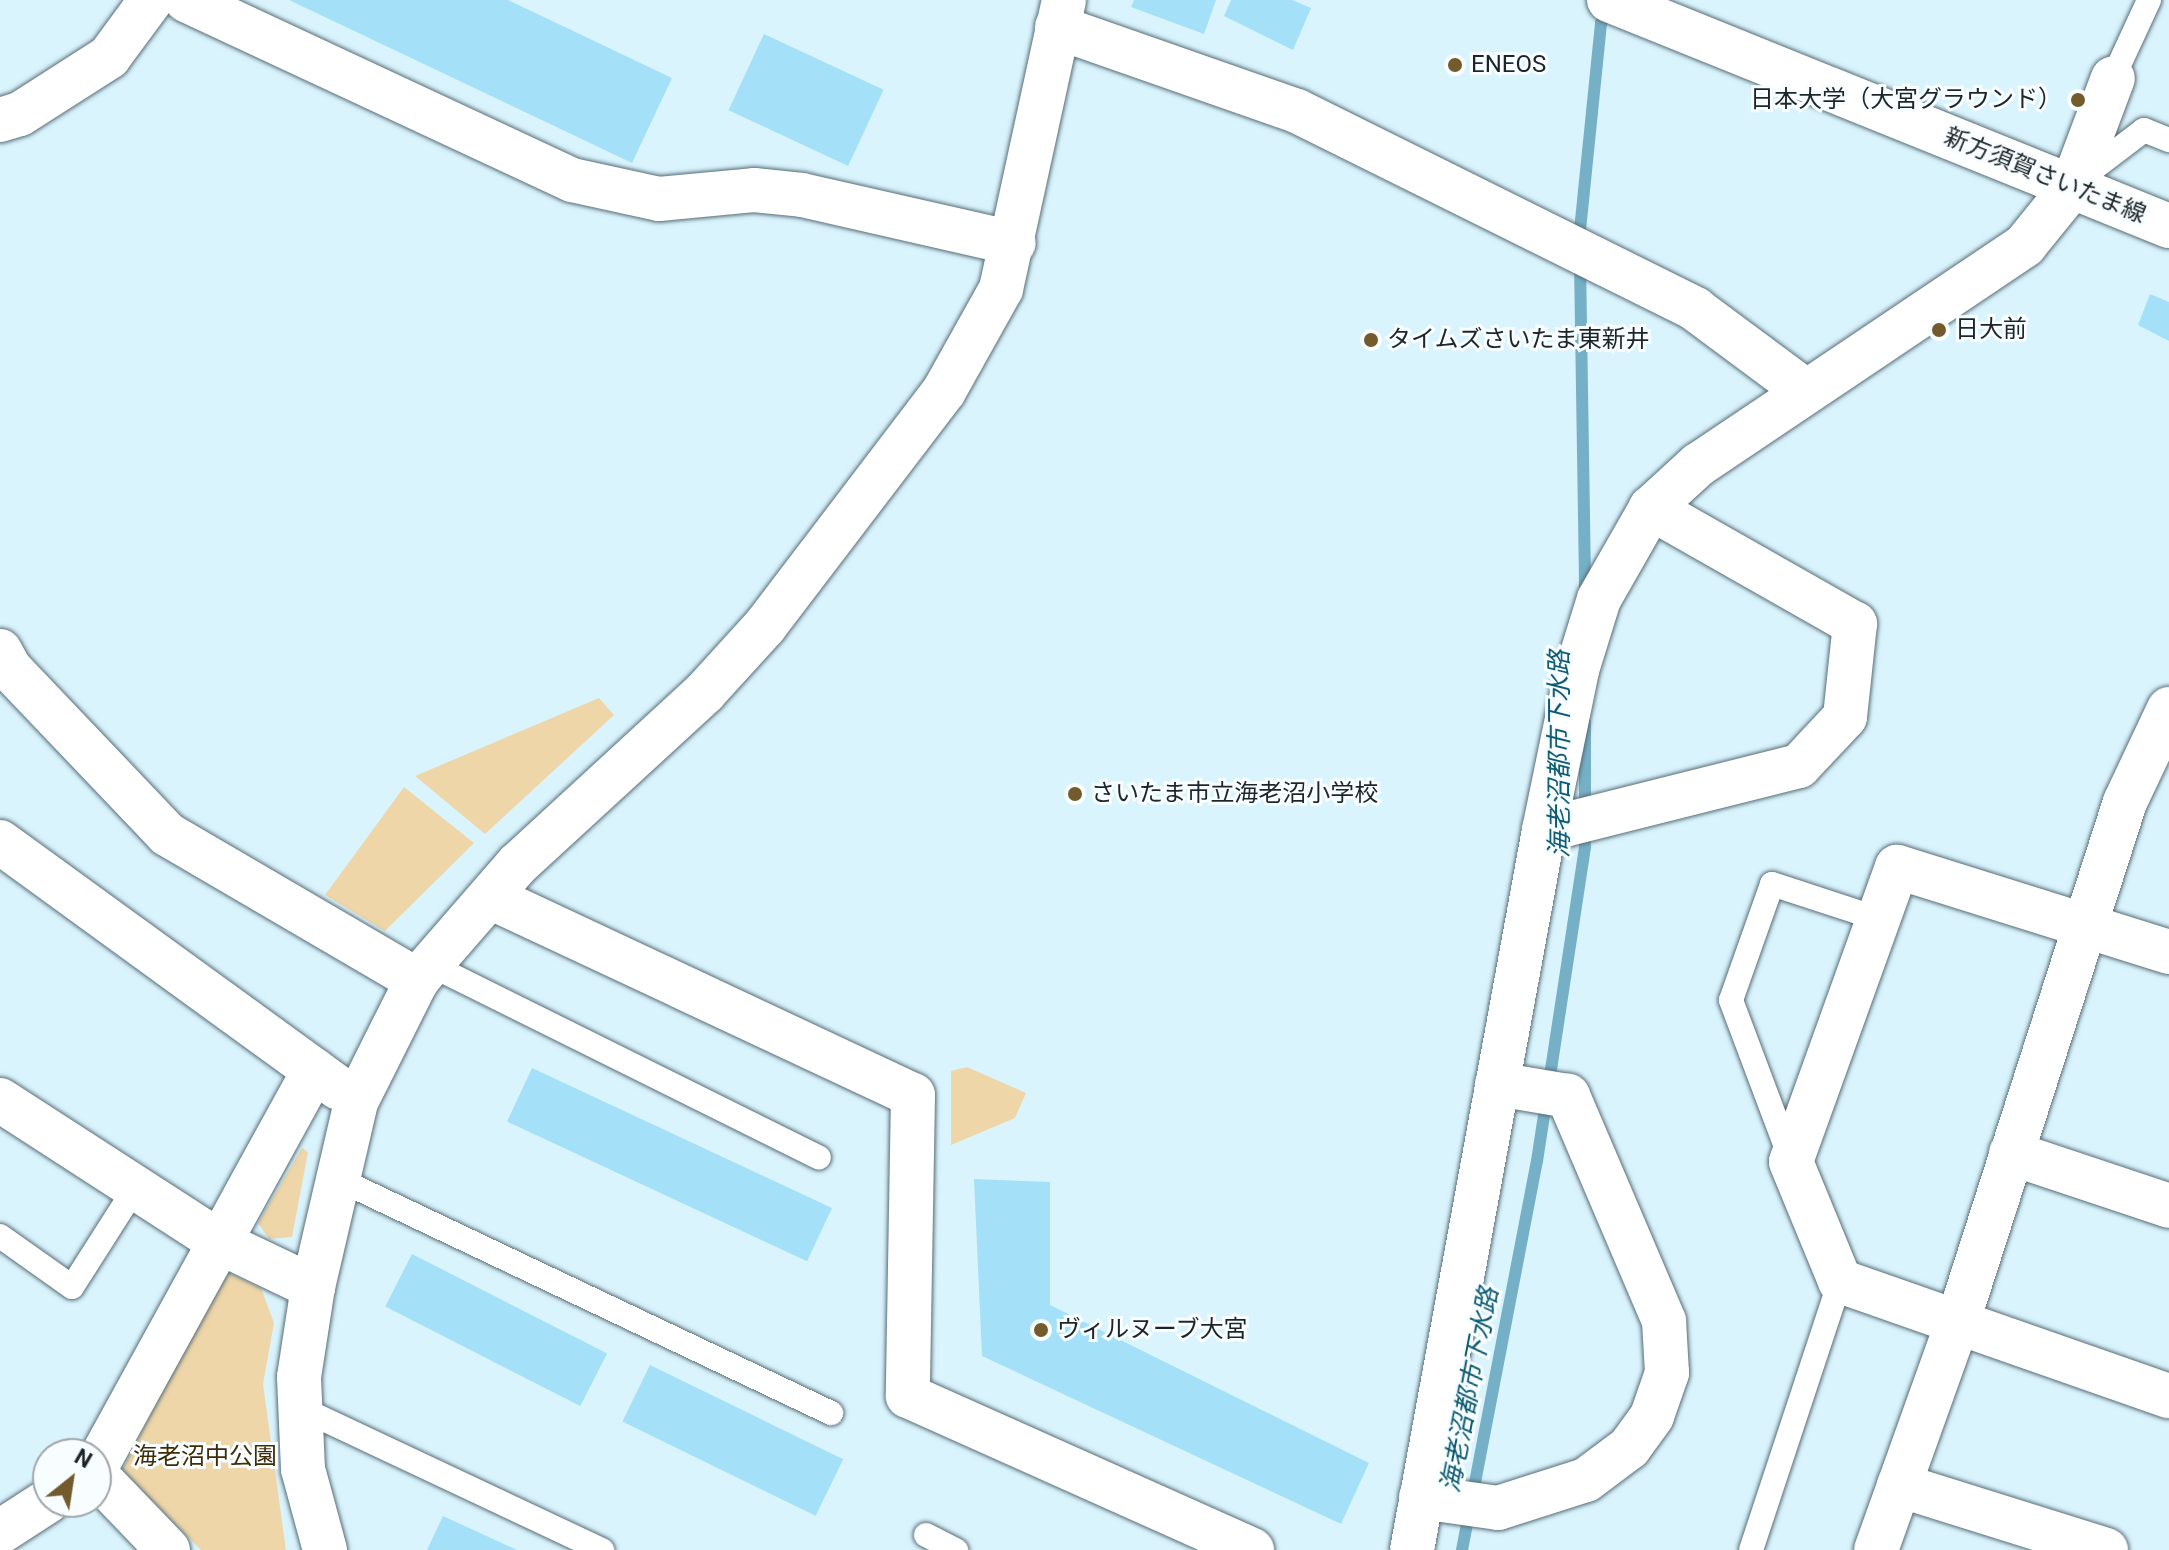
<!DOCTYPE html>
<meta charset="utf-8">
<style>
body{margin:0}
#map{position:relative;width:2169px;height:1550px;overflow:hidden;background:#daf4fe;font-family:Roboto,"Noto Sans JP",sans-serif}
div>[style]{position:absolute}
.green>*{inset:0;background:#efd6a9}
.stream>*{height:12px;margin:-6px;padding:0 6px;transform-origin:6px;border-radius:6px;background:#76b0c7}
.building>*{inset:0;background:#a4e0f7;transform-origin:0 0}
.roads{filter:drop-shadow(0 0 2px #576d76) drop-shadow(0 0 2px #576d76)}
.service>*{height:24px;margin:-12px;padding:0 12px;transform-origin:12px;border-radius:12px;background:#fff}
.minor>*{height:44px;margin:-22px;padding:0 22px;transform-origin:22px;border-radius:22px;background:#fff}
.tertiary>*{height:44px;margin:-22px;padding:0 22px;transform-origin:22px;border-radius:22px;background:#fff}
.secondary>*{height:44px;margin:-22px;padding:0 22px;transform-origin:22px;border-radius:22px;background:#fff}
.dots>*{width:22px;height:22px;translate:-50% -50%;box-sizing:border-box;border:4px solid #f8fdff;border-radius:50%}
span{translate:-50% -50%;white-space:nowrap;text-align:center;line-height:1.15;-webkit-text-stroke:6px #f8fdff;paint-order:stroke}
.poi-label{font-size:24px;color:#1c2529}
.left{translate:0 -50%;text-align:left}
.right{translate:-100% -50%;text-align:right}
.street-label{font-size:24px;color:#1c2529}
.park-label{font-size:24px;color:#3f2d05}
.water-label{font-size:26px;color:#0c5b73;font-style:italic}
.north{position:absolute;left:32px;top:1438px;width:80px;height:80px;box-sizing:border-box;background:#f8fdff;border:2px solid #a0a7a9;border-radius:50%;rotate:30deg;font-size:22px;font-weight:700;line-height:32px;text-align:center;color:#1c2529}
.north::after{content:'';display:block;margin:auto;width:28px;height:36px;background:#735b2c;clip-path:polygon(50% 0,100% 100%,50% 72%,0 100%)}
</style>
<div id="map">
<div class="green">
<i style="clip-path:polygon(599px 698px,614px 715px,485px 834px,415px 776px)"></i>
<i style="clip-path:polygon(404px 787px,474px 843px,385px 931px,325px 895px)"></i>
<i style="clip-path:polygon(967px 1067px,1026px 1093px,1015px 1118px,951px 1145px,951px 1071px)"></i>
<i style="clip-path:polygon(302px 1148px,308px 1152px,292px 1237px,269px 1239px,258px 1223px)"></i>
<i style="clip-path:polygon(224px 1271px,261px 1288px,274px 1323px,263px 1384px,286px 1550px,201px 1550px,122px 1470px)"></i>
</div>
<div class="stream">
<i style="left:1579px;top:240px;width:218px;rotate:-84.2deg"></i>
<i style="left:1601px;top:23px;width:15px;rotate:-58deg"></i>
<i style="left:1580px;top:262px;width:334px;rotate:89.1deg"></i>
<i style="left:1462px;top:1550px;width:396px;rotate:-79.1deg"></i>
<i style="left:1537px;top:1161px;width:318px;rotate:-81.3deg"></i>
<i style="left:1585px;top:847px;width:125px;rotate:-90deg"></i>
</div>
<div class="building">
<i style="clip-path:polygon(289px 0,508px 0,672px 78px,632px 163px)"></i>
<i style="clip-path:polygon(1134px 0,1216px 0,1204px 34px,1131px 7px)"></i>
<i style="clip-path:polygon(1231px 0,1292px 0,1311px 8px,1293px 50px,1224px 16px)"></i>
<i style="left:764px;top:34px;width:132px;height:84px;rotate:25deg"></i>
<i style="clip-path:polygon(2150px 294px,2169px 302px,2169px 341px,2138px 325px)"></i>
<i style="left:532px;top:1068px;width:331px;height:59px;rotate:25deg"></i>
<i style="clip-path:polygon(974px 1179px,1050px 1182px,1050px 1305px,1369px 1463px,1341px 1524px,982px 1356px)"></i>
<i style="left:412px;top:1254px;width:219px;height:59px;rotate:27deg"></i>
<i style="left:650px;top:1365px;width:215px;height:63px;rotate:26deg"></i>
<i style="clip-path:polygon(443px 1516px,517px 1550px,427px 1550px)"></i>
</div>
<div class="roads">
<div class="service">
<i style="left:2113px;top:78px;width:86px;rotate:-65.2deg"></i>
<i style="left:2085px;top:175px;width:74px;rotate:-37.3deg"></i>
<i style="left:2144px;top:130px;width:27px;rotate:22deg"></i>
<i style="left:431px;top:965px;width:433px;rotate:26.4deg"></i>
<i style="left:1791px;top:1160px;width:171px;rotate:-110.6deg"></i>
<i style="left:1731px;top:1000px;width:123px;rotate:-70.5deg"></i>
<i style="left:1772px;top:884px;width:113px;rotate:18.1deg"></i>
<i style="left:338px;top:1179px;width:546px;rotate:25.39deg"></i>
<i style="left:0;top:1236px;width:88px;rotate:35.3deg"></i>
<i style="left:72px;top:1287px;width:117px;rotate:-57.5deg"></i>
<i style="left:300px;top:1408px;width:334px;rotate:25.2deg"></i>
<i style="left:926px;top:1535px;width:34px;rotate:27deg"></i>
<i style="left:1751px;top:1550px;width:283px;rotate:-71.7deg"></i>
</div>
<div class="minor">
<i style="left:186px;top:0;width:426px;rotate:25deg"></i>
<i style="left:572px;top:180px;width:89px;rotate:12.3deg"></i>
<i style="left:659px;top:199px;width:95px;rotate:-5.4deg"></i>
<i style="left:754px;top:190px;width:48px;rotate:5.9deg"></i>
<i style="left:802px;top:195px;width:217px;rotate:12.8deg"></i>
<i style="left:1057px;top:27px;width:254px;rotate:19.3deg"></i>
<i style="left:1297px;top:111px;width:445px;rotate:26.4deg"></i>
<i style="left:1695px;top:309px;width:136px;rotate:36.6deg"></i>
<i style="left:0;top:120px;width:21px;rotate:-17deg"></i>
<i style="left:20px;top:114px;width:106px;rotate:-32.6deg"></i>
<i style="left:109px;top:57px;width:71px;rotate:-53.6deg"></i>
<i style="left:2072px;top:187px;width:116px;rotate:-69.4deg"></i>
<i style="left:1544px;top:830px;width:263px;rotate:-14.1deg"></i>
<i style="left:1799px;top:766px;width:67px;rotate:-46.8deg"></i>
<i style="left:1845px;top:717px;width:94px;rotate:-83.9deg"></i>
<i style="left:1855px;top:624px;width:235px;rotate:-150.4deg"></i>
<i style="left:0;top:842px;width:418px;rotate:36deg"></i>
<i style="left:490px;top:897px;width:467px;rotate:25.1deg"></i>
<i style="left:913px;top:1095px;width:301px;rotate:91deg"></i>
<i style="left:908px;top:1396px;width:377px;rotate:24.1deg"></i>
<i style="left:2169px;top:952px;width:285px;rotate:-162.6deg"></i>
<i style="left:1897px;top:867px;width:313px;rotate:109.8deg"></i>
<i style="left:1791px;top:1162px;width:129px;rotate:67.6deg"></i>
<i style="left:1840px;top:1281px;width:349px;rotate:19.3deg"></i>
<i style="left:0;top:1100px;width:265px;rotate:32.9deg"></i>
<i style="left:223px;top:1244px;width:100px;rotate:25.5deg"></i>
<i style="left:2011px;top:1153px;width:167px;rotate:18.5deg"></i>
<i style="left:96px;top:1467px;width:453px;rotate:-61.2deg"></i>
<i style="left:96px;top:1475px;width:104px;rotate:46.2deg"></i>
<i style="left:1899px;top:1485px;width:217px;rotate:17.4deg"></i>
<i style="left:1421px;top:1497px;width:78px;rotate:8.1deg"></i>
<i style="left:1498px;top:1508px;width:92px;rotate:-17.7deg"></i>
<i style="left:1586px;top:1480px;width:54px;rotate:-36.7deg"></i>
<i style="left:1629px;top:1448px;width:39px;rotate:-54deg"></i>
<i style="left:1652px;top:1416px;width:46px;rotate:-70.8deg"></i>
<i style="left:1667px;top:1373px;width:52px;rotate:-93.3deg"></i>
<i style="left:1664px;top:1321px;width:245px;rotate:-113.1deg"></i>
<i style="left:1568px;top:1096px;width:72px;rotate:-170.4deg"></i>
<i style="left:0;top:1532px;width:57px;rotate:-32.9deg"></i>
<i style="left:1876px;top:1550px;width:240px;rotate:-70.3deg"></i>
<i style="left:1957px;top:1324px;width:548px;rotate:-72.16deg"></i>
<i style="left:2125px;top:802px;width:103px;rotate:-64.7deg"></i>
</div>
<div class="tertiary">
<i style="left:0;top:651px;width:21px;rotate:61deg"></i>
<i style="left:10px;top:669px;width:228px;rotate:46.4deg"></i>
<i style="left:167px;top:834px;width:290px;rotate:30.3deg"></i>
<i style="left:325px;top:1550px;width:84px;rotate:-105.2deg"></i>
<i style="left:303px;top:1469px;width:92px;rotate:-92.5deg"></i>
<i style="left:299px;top:1377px;width:91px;rotate:-81.2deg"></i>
<i style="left:313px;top:1287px;width:190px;rotate:-76.9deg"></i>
<i style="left:356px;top:1102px;width:136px;rotate:-63.4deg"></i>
<i style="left:417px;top:980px;width:154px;rotate:-49deg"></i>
<i style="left:518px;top:864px;width:254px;rotate:-42.6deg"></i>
<i style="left:705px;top:692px;width:89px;rotate:-47.7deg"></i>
<i style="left:765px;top:626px;width:295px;rotate:-52.7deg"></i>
<i style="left:944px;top:391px;width:117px;rotate:-60.8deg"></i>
<i style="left:1001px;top:289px;width:296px;rotate:-77.7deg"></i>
<i style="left:1412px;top:1550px;width:732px;rotate:-79.61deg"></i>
<i style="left:1544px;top:830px;width:163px;rotate:-78.3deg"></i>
<i style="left:1577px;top:670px;width:74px;rotate:-72.8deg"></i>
<i style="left:1599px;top:599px;width:105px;rotate:-60.3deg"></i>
<i style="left:1651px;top:508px;width:64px;rotate:-42.5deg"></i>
<i style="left:1698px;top:465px;width:394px;rotate:-33.9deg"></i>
<i style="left:2025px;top:245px;width:75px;rotate:-51deg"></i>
</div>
<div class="secondary">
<i style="left:1609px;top:0;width:604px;rotate:21.98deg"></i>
</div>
</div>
<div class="dots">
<i style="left:1455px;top:65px;background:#735b2c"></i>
<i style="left:2078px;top:100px;background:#735b2c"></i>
<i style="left:1939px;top:330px;background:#735b2c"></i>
<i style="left:1371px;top:340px;background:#735b2c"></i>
<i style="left:1075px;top:794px;background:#735b2c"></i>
<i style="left:1041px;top:1330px;background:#735b2c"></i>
</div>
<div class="poi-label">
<span class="left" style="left:1471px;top:65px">ENEOS</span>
<span class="right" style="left:2062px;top:100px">日本大学（大宮グラウンド）</span>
<span class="left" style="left:1955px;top:330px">日大前</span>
<span class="left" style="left:1387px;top:340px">タイムズさいたま東新井</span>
<span class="left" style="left:1091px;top:794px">さいたま市立海老沼小学校</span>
<span class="left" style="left:1057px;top:1330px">ヴィルヌーブ大宮</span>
</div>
<div class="street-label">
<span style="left:2045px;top:176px;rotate:22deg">新方須賀さいたま線</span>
</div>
<div class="park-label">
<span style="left:205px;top:1457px">海老沼中公園</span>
</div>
<div class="water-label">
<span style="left:1560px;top:754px;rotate:-90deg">海老沼都市下水路</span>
<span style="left:1470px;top:1390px;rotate:-79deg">海老沼都市下水路</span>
</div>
<div class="north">N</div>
</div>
